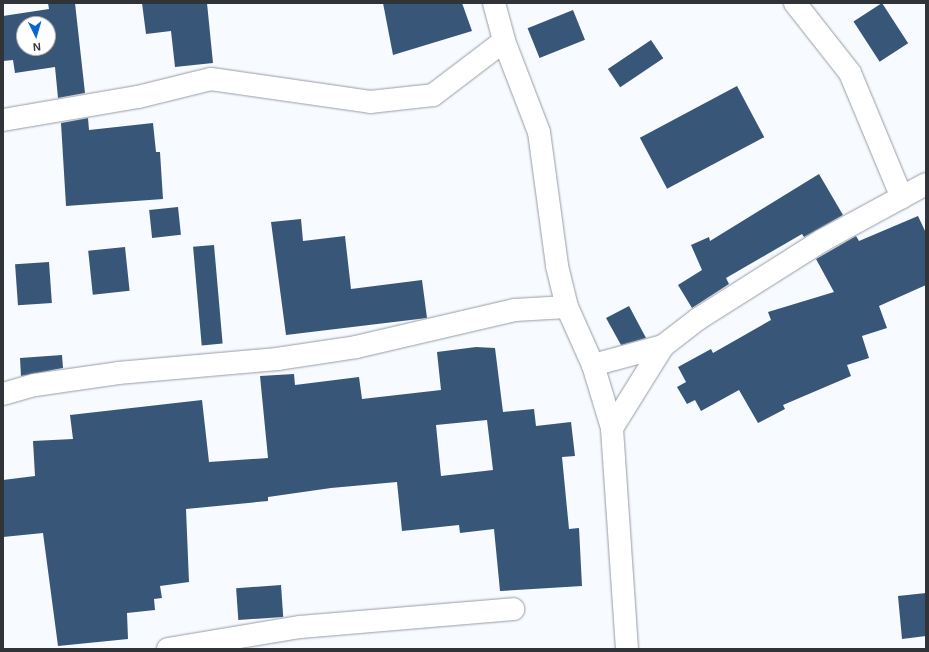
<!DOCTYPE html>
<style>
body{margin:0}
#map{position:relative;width:929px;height:652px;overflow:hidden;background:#f7fafe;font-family:Helvetica,sans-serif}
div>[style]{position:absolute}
.building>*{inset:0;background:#385678;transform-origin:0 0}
.roads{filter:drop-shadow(0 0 1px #959da6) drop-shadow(0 0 1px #959da6)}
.minor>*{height:22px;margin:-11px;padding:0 11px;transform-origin:11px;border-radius:11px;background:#fff}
span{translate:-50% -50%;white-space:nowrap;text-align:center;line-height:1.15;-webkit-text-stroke:4px #fff;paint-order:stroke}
.frame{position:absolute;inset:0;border:4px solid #303337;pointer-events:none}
.north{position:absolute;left:16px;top:16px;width:40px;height:40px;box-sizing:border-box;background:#fff;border:1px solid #acadaf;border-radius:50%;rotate:175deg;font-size:11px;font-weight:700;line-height:16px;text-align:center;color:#303337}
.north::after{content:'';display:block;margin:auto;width:14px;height:18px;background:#0866cf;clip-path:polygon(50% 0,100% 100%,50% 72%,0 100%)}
</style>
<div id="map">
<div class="building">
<i style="clip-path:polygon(evenodd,48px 3px,75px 3px,85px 93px,58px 98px,55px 67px,15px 73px,13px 60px,3px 61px,3px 16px,49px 9px,48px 3px,24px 24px,48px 24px,48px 48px,24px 48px,24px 24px)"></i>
<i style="clip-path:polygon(142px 3px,207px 3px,213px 63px,175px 67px,171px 31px,146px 34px)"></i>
<i style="clip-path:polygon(383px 3px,462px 3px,472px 31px,393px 55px)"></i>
<i style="left:882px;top:3px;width:48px;height:34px;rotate:57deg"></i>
<i style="left:573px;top:10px;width:32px;height:49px;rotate:68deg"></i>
<i style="left:651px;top:40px;width:22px;height:52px;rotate:56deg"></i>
<i style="left:737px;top:86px;width:58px;height:110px;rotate:62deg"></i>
<i style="clip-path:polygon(88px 118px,89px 130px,153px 123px,156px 152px,160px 152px,163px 199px,66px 206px,61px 123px)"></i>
<i style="clip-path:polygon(819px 174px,843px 215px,804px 237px,802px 234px,726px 278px,729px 284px,692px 308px,678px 285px,702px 270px,691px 245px,709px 237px,710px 241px)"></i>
<i style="left:178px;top:207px;width:28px;height:29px;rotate:84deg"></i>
<i style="clip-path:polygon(918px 216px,926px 233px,926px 285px,879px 306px,887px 328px,862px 336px,869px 358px,847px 365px,851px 376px,783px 405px,785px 409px,758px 423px,739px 390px,701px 411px,695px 400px,687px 404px,677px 387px,686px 382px,678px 367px,711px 349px,713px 353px,771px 320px,768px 312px,834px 292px,816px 259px,856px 236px,859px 241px)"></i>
<i style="clip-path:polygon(301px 219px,303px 241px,345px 236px,351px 289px,422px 280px,427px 318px,286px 335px,271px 222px)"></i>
<i style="left:214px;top:245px;width:99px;height:21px;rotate:85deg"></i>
<i style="left:125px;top:247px;width:44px;height:37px;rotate:84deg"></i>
<i style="left:49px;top:262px;width:41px;height:34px;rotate:86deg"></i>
<i style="clip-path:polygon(629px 306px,646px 338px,621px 345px,606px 318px)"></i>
<i style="clip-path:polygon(evenodd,476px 347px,495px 348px,503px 412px,534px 409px,536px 426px,571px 422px,575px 456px,562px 457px,569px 529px,579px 528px,582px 586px,500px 591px,494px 529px,460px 533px,459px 525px,402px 531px,397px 482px,331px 488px,268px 497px,268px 501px,186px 509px,189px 582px,160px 586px,162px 598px,154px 599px,155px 610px,127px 613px,128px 639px,58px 646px,43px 533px,3px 537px,3px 480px,35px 476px,33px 441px,73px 439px,70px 415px,202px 400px,209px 462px,268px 458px,260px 376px,294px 374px,295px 385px,359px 377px,362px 399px,441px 390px,437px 352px,476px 347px,487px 420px,493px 470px,441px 476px,436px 425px,487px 420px)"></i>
<i style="clip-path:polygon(62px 355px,63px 368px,21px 376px,20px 358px)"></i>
<i style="left:281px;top:585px;width:32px;height:45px;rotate:86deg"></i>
<i style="clip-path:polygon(926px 593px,926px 636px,902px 639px,898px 596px)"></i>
</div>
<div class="roads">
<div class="minor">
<i style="left:494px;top:3px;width:39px;rotate:75deg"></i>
<i style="left:504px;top:41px;width:97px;rotate:69deg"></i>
<i style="left:539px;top:132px;width:135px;rotate:82.3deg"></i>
<i style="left:557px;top:266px;width:42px;rotate:76.3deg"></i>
<i style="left:567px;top:307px;width:64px;rotate:65.9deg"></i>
<i style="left:593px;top:365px;width:66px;rotate:73.2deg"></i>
<i style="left:795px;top:3px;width:89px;rotate:51.8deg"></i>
<i style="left:850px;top:73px;width:135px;rotate:67.4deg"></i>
<i style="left:3px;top:120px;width:137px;rotate:-9.7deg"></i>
<i style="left:138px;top:97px;width:75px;rotate:-13.9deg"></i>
<i style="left:211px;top:79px;width:161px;rotate:8.2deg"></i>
<i style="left:370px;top:102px;width:63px;rotate:-6.3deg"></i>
<i style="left:433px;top:95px;width:89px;rotate:-37.3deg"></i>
<i style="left:593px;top:365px;width:73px;rotate:-15.2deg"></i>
<i style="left:3px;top:394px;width:33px;rotate:-16deg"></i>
<i style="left:35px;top:385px;width:84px;rotate:-8.2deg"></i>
<i style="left:118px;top:373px;width:160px;rotate:-5deg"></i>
<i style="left:277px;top:359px;width:80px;rotate:-8.6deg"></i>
<i style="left:356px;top:347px;width:163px;rotate:-13.1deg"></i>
<i style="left:515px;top:310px;width:52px;rotate:-3.3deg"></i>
<i style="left:168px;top:649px;width:134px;rotate:-9.5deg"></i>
<i style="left:300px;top:627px;width:214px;rotate:-4.8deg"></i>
<i style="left:627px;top:649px;width:222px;rotate:-93.9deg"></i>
<i style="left:612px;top:428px;width:97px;rotate:-58.1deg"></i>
<i style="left:663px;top:346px;width:44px;rotate:-37.6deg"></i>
<i style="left:698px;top:319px;width:148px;rotate:-32.3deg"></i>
<i style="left:823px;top:240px;width:117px;rotate:-28.5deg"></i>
</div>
</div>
<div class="frame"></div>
<div class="north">N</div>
</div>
